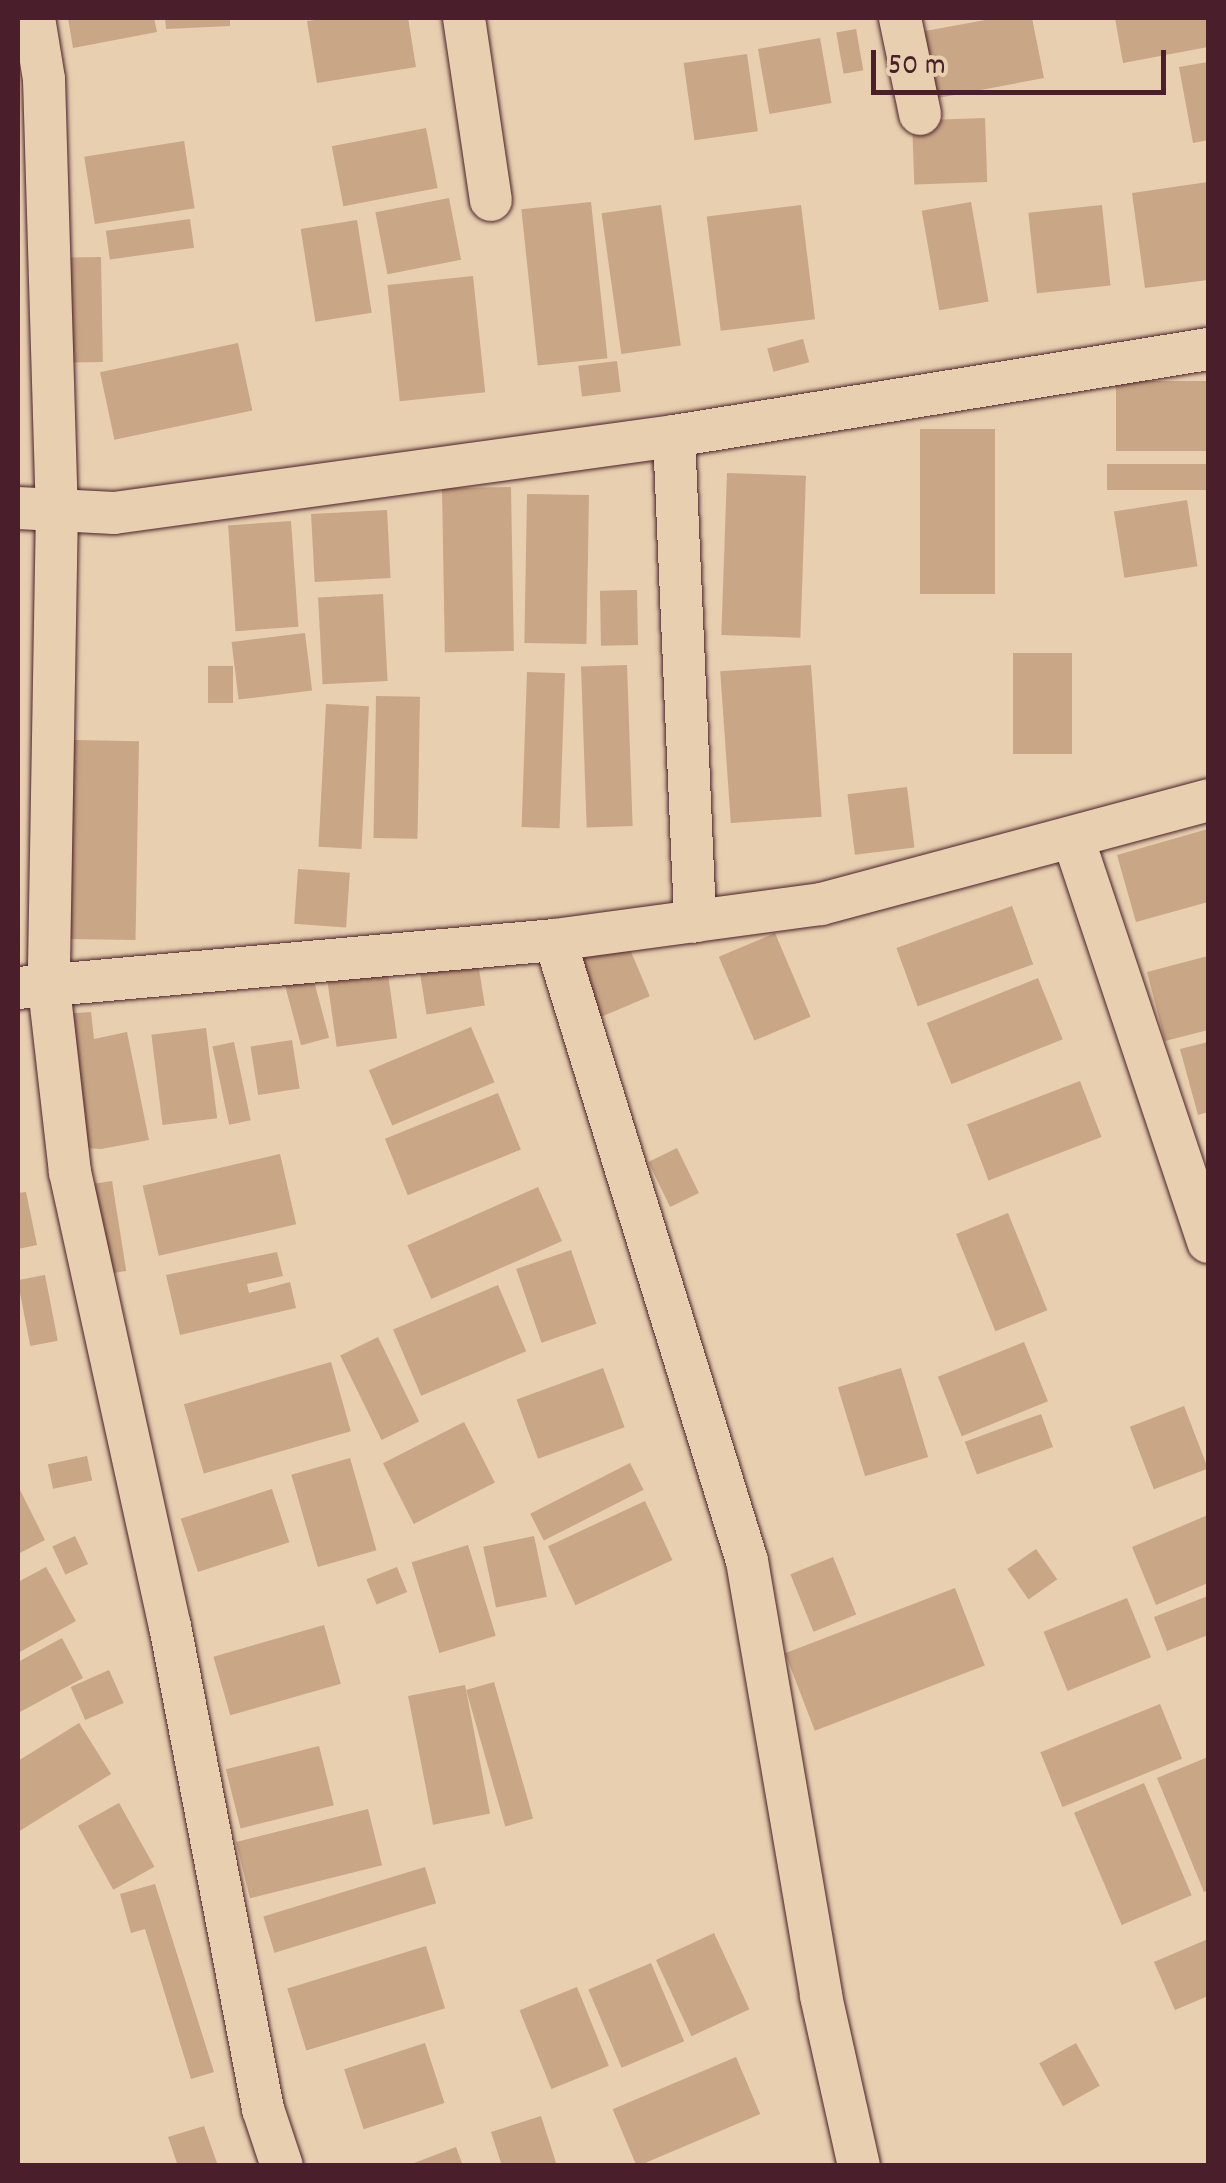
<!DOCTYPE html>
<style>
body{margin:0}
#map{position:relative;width:1226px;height:2183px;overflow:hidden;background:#e7cfaf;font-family:Dekko,sans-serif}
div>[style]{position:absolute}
.building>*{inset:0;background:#c9a685;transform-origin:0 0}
.roads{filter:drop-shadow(0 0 2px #4a1f2b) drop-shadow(0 0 2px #4a1f2b)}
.street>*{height:42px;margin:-21px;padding:0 21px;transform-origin:21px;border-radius:21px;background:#e7cfaf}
span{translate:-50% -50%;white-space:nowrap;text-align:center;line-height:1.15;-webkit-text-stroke:8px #e7cfaf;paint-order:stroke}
.frame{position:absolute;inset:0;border:20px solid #4a1f2b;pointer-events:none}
.scale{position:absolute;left:871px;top:50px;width:295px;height:45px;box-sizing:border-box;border:5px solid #4a1f2b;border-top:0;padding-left:12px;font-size:30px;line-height:35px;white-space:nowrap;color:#4a1f2b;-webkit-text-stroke:8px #e7cfaf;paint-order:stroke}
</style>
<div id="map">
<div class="building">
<i style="clip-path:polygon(68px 18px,154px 18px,157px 32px,73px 48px)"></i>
<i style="clip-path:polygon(165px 18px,230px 18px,230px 26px,166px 29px)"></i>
<i style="clip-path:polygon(332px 18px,408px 18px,416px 67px,317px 83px,307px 21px)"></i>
<i style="clip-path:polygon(996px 18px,1032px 18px,1044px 78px,933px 99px,920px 32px)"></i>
<i style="clip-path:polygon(1115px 18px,1208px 18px,1208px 47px,1123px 63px)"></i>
<i style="left:856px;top:29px;width:42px;height:20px;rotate:80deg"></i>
<i style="left:820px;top:38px;width:66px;height:63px;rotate:80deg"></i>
<i style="left:747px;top:54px;width:78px;height:64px;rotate:82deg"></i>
<i style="clip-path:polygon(1208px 62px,1208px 140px,1193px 143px,1179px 67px)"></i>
<i style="left:985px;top:118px;width:64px;height:73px;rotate:88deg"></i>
<i style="left:426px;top:128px;width:61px;height:96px;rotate:79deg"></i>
<i style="left:184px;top:141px;width:68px;height:101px;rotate:81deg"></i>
<i style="clip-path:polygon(1208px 182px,1208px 280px,1145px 288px,1132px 193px)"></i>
<i style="left:449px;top:198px;width:63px;height:75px;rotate:79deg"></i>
<i style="left:591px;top:202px;width:157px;height:70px;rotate:84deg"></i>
<i style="left:971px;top:202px;width:101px;height:50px;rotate:80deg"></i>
<i style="left:661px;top:205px;width:142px;height:60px;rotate:82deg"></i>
<i style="left:801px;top:205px;width:115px;height:95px;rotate:83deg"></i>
<i style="left:1102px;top:205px;width:81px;height:74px;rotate:84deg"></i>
<i style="left:190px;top:219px;width:29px;height:85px;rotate:82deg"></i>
<i style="left:357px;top:220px;width:94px;height:57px;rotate:81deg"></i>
<i style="left:101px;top:257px;width:105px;height:31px;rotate:89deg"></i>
<i style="left:473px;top:276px;width:117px;height:86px;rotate:84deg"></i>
<i style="left:803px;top:339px;width:24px;height:37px;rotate:75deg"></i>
<i style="left:238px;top:343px;width:69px;height:141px;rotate:78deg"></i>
<i style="left:617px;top:361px;width:31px;height:39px;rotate:83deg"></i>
<i style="left:1208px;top:381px;width:70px;height:92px;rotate:90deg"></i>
<i style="left:920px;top:429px;width:75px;height:165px"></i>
<i style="left:1208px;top:464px;width:26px;height:101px;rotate:90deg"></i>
<i style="left:727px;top:473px;width:79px;height:162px;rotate:2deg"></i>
<i style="left:511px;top:487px;width:164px;height:69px;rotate:89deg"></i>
<i style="left:527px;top:494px;width:62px;height:149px;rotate:1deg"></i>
<i style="left:1187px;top:500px;width:67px;height:74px;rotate:81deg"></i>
<i style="left:387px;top:510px;width:68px;height:76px;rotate:87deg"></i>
<i style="left:291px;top:521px;width:106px;height:63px;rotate:86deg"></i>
<i style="left:637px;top:590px;width:55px;height:37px;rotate:89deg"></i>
<i style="left:383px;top:594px;width:87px;height:65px;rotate:87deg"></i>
<i style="left:305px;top:633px;width:58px;height:74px;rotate:83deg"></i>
<i style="left:1013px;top:653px;width:59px;height:101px"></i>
<i style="left:627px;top:665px;width:161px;height:46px;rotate:88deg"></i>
<i style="left:811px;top:665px;width:152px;height:91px;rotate:86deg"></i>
<i style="left:208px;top:666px;width:25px;height:37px"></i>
<i style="left:527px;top:672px;width:38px;height:155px;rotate:2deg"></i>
<i style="left:376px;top:696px;width:44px;height:142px;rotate:1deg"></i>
<i style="left:326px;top:704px;width:43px;height:143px;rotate:3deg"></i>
<i style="left:73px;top:740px;width:66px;height:199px;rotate:1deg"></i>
<i style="left:907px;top:787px;width:61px;height:60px;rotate:83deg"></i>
<i style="clip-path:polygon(1208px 829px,1208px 902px,1136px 922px,1117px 855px)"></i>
<i style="left:298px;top:869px;width:52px;height:55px;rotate:4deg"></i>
<i style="left:1012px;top:906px;width:62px;height:123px;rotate:70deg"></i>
<i style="left:775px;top:933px;width:91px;height:61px;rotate:67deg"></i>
<i style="left:626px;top:940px;width:61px;height:60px;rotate:67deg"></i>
<i style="left:477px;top:956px;width:50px;height:59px;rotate:81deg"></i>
<i style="clip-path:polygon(1208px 956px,1208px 1030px,1165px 1041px,1147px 972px)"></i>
<i style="left:387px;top:967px;width:72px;height:61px;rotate:82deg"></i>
<i style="left:312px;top:974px;width:66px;height:29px;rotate:75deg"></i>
<i style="left:1038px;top:978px;width:66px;height:120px;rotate:68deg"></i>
<i style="clip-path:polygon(91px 1012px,94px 1039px,127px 1032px,149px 1140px,101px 1149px,72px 1147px,62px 1014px)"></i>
<i style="left:471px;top:1027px;width:60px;height:111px;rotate:67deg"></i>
<i style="left:206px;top:1028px;width:91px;height:55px;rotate:83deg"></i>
<i style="left:292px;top:1040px;width:49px;height:42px;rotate:81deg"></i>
<i style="left:234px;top:1042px;width:80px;height:22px;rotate:78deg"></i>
<i style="clip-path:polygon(1208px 1042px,1208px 1112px,1198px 1115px,1180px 1049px)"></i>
<i style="left:1080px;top:1081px;width:60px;height:121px;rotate:69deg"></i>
<i style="left:498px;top:1093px;width:61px;height:122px;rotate:68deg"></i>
<i style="left:677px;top:1148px;width:50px;height:32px;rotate:64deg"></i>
<i style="left:280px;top:1154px;width:72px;height:141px;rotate:77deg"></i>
<i style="left:112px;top:1181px;width:91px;height:29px;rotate:81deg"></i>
<i style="left:538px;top:1187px;width:59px;height:143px;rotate:66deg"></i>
<i style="clip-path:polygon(26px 1192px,37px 1245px,18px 1249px,18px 1193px)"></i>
<i style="left:1008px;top:1213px;width:105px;height:56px;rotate:68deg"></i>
<i style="left:571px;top:1250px;width:78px;height:58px;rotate:71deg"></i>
<i style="clip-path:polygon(277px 1252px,283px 1276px,247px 1284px,249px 1293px,290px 1282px,296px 1308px,180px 1335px,166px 1275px)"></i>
<i style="left:45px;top:1275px;width:67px;height:28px;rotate:79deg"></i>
<i style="left:498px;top:1285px;width:72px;height:114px;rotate:67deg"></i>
<i style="left:378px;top:1337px;width:94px;height:42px;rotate:64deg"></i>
<i style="left:1024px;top:1342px;width:64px;height:93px;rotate:68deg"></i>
<i style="left:331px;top:1362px;width:72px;height:153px;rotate:74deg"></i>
<i style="left:603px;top:1368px;width:63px;height:92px;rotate:70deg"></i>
<i style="left:901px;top:1368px;width:93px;height:66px;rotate:73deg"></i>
<i style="left:1184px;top:1406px;width:67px;height:58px;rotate:69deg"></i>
<i style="left:1041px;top:1414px;width:35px;height:81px;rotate:70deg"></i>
<i style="left:464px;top:1422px;width:68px;height:91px;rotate:63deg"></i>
<i style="left:87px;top:1456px;width:25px;height:40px;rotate:78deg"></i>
<i style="left:350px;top:1458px;width:96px;height:61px;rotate:74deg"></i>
<i style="left:630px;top:1463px;width:30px;height:112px;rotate:63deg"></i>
<i style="clip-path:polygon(18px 1486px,45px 1540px,18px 1554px)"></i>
<i style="left:272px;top:1489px;width:56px;height:96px;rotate:72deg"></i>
<i style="left:645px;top:1501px;width:65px;height:107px;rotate:65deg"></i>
<i style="clip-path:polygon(1208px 1515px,1208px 1583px,1156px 1605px,1132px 1547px)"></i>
<i style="left:75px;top:1536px;width:31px;height:25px;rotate:65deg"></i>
<i style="left:534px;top:1536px;width:62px;height:52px;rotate:78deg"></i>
<i style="left:468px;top:1545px;width:95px;height:59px;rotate:73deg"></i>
<i style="left:1036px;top:1549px;width:37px;height:35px;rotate:55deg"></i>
<i style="left:833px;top:1557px;width:62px;height:46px;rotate:68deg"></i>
<i style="clip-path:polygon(46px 1567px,76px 1621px,18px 1653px,18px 1582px)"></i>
<i style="left:397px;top:1567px;width:27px;height:33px;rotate:68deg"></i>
<i style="left:955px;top:1588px;width:83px;height:182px;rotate:69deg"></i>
<i style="clip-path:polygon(1208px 1596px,1208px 1635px,1167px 1651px,1154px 1617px)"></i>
<i style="left:1127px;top:1598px;width:64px;height:90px;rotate:68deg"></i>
<i style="left:324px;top:1625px;width:61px;height:115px;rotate:74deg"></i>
<i style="clip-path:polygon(62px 1638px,83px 1678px,18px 1713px,18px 1662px)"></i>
<i style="left:109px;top:1670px;width:36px;height:42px;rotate:66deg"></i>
<i style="left:494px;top:1682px;width:142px;height:29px;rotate:74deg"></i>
<i style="left:465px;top:1685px;width:131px;height:58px;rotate:79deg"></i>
<i style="left:1160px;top:1704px;width:59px;height:129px;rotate:68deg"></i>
<i style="clip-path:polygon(79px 1723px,111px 1774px,18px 1832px,18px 1761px)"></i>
<i style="left:319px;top:1746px;width:61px;height:96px;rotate:76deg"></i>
<i style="clip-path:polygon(1208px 1757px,1208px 1890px,1204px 1892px,1157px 1778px)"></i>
<i style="left:1144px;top:1783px;width:122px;height:76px;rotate:67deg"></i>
<i style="left:119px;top:1803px;width:73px;height:47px;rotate:61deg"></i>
<i style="left:368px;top:1809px;width:58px;height:136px;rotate:76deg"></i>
<i style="left:425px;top:1867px;width:38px;height:169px;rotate:73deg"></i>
<i style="clip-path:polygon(155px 1884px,214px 2072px,191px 2079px,145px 1929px,131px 1933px,120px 1894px)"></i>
<i style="left:714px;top:1933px;width:84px;height:64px;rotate:65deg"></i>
<i style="clip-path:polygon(1208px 1939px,1208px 1996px,1175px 2010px,1154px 1962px)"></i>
<i style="left:426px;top:1946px;width:65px;height:145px;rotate:73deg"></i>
<i style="left:651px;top:1963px;width:85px;height:68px;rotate:67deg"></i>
<i style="left:577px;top:1987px;width:85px;height:62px;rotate:68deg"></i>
<i style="left:425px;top:2043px;width:63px;height:85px;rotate:72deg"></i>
<i style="left:1076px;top:2043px;width:49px;height:42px;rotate:61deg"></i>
<i style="left:736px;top:2057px;width:62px;height:134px;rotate:67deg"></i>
<i style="clip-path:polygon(541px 2116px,557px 2166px,502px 2166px,491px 2132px)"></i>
<i style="clip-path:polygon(204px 2126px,218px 2166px,178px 2166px,168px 2137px)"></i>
<i style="clip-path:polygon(456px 2147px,463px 2166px,409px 2166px,409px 2165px)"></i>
</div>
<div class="roads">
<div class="street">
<i style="left:34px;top:18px;width:62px;rotate:80.7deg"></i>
<i style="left:44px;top:79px;width:429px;rotate:88.3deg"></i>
<i style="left:57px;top:508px;width:480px;rotate:91deg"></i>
<i style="left:49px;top:988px;width:185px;rotate:83.5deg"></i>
<i style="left:70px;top:1172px;width:465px;rotate:77.6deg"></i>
<i style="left:170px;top:1626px;width:492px;rotate:79.1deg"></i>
<i style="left:263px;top:2109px;width:60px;rotate:71.6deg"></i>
<i style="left:464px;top:18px;width:184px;rotate:81.6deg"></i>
<i style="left:900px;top:18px;width:98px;rotate:78.2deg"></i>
<i style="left:674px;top:436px;width:486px;rotate:87.5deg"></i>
<i style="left:18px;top:508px;width:96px;rotate:3deg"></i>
<i style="left:114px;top:513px;width:565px;rotate:-7.83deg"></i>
<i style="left:674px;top:436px;width:541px;rotate:-9.25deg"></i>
<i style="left:1073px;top:838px;width:426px;rotate:71.5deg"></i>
<i style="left:555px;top:940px;width:650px;rotate:72.82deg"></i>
<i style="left:747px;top:1561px;width:441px;rotate:80.3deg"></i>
<i style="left:821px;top:1996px;width:174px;rotate:77.4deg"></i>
<i style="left:18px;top:988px;width:539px;rotate:-5.11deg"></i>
<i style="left:555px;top:940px;width:268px;rotate:-7.7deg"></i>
<i style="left:821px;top:904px;width:401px;rotate:-15deg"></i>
</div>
</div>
<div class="frame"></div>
<div class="scale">50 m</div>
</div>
